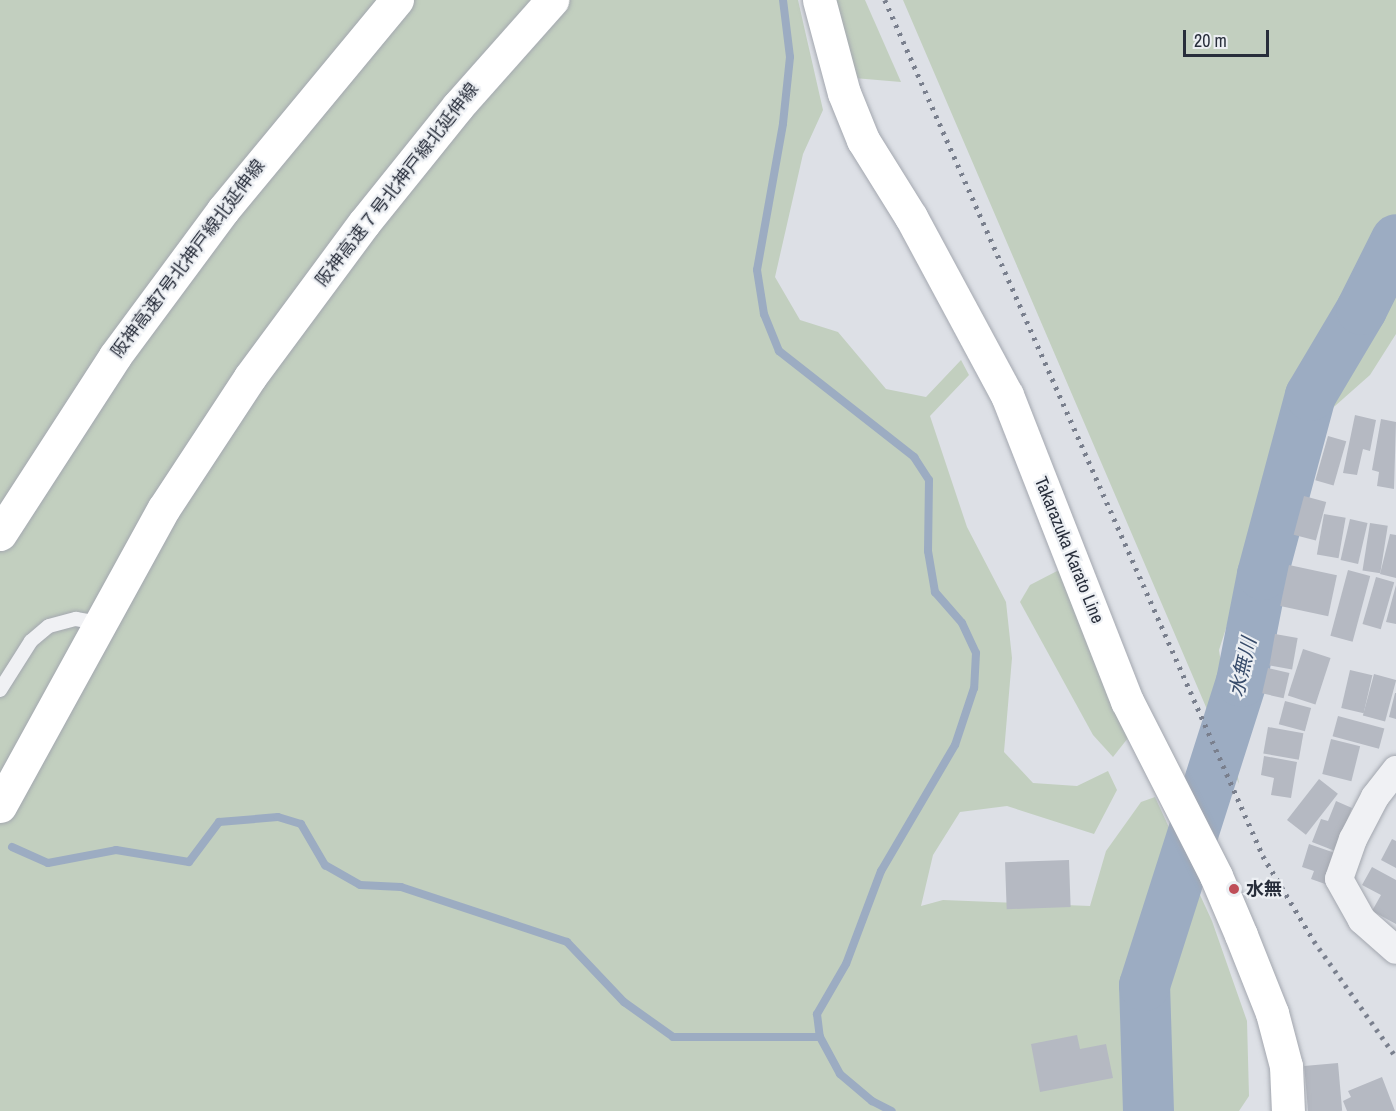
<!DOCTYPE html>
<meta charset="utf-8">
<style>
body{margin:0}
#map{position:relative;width:1396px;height:1111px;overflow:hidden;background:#dde0e6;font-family:"Archivo Narrow","Noto Sans JP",sans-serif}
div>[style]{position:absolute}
.green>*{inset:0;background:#c2cfbf}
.stream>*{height:8px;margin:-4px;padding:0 4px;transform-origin:4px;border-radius:4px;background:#9cacc2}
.river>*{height:51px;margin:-25.5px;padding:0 25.5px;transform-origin:25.5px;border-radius:25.5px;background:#9cacc2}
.building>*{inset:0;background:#b5b9c2;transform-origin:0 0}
.roads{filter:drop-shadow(0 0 2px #a3a7af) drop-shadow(0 0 2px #a3a7af)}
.lane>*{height:14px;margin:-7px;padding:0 7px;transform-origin:7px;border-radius:7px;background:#f0f1f4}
.street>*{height:28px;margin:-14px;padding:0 14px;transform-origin:14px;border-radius:14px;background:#f0f1f4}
.primary>*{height:33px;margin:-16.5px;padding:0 16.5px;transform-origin:16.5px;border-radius:16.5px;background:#fff}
.highway>*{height:33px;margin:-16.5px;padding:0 16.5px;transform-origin:16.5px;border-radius:16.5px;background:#fff}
.rail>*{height:4.5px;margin-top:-2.25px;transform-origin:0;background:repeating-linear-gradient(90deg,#797f8d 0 3px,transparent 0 9px)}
.dots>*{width:16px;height:16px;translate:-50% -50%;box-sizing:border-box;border:3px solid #eceff3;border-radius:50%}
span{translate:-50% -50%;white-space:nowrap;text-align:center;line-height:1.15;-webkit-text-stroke:4.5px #eceff3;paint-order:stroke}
.street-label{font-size:18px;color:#282e3b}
.poi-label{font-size:18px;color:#282e3b;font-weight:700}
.left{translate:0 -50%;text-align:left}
.water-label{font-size:20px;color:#374b6a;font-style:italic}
.scale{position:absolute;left:1183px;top:30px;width:86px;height:27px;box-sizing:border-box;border:3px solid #282e3b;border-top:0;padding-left:8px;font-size:18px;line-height:21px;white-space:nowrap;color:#282e3b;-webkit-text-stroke:4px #eceff3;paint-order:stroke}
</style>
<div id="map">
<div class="green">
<i style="clip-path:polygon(0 0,798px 0,823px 110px,803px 154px,775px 277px,800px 320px,838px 332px,886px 389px,926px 397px,961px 360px,969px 375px,930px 416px,967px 527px,1006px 602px,1012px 658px,1004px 752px,1033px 783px,1077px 786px,1108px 771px,1117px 790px,1094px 834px,1007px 806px,960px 812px,933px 855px,921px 906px,943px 900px,1090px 906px,1106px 851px,1141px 802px,1155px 797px,1212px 921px,1247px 1021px,1249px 1096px,1239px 1111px,0 1111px)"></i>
<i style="clip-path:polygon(833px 0,865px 0,901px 82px,854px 78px)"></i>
<i style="clip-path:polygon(903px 0,1396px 0,1396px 334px,1370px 375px,1283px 452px,1219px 650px,1239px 784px)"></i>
<i style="clip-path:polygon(1059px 570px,1128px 738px,1113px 757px,1093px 735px,1020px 602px,1030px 585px)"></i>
</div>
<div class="stream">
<i style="left:783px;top:0;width:57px;rotate:83deg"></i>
<i style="left:790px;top:57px;width:67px;rotate:96deg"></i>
<i style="left:783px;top:124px;width:148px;rotate:100.1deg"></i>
<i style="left:757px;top:270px;width:45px;rotate:81deg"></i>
<i style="left:764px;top:314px;width:40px;rotate:68deg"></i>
<i style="left:779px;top:351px;width:172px;rotate:38.1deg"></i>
<i style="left:914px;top:457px;width:27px;rotate:57deg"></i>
<i style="left:929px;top:480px;width:71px;rotate:90.8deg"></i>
<i style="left:928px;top:551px;width:42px;rotate:80.3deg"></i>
<i style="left:935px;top:592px;width:41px;rotate:48.9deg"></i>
<i style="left:962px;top:623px;width:33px;rotate:65deg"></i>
<i style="left:976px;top:653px;width:35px;rotate:93deg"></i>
<i style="left:974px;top:688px;width:60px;rotate:108.4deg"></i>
<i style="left:955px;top:745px;width:146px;rotate:120.4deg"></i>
<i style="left:881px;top:871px;width:99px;rotate:110.6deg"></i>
<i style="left:846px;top:964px;width:58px;rotate:120.1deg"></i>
<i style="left:817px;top:1014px;width:23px;rotate:83deg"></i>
<i style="left:820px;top:1037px;width:42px;rotate:61.6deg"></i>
<i style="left:840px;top:1074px;width:42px;rotate:40.2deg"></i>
<i style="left:872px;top:1101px;width:22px;rotate:27deg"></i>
<i style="left:12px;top:847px;width:39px;rotate:24deg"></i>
<i style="left:48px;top:863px;width:69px;rotate:-10.8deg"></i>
<i style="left:116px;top:850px;width:74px;rotate:9.3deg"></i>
<i style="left:189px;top:862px;width:50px;rotate:-53.1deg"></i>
<i style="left:219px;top:822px;width:59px;rotate:-4.8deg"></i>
<i style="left:278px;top:817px;width:24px;rotate:17deg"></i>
<i style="left:301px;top:824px;width:48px;rotate:59.7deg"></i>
<i style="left:325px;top:865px;width:40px;rotate:29.7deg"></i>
<i style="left:360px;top:885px;width:41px;rotate:2.8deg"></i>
<i style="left:401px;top:887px;width:175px;rotate:18.3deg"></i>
<i style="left:567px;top:942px;width:83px;rotate:46.5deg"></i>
<i style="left:624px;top:1002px;width:60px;rotate:35.5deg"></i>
<i style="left:673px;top:1037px;width:147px"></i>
</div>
<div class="river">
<i style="left:1148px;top:1111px;width:126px;rotate:-91.8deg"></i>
<i style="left:1144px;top:985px;width:319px;rotate:-72.3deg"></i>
<i style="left:1241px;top:681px;width:109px;rotate:-78.9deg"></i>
<i style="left:1262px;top:574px;width:185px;rotate:-75deg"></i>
<i style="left:1310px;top:395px;width:100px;rotate:-59.3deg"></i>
<i style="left:1361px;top:309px;width:78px;rotate:-63.4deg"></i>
</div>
<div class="building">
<i style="clip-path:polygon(1355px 415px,1376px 420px,1370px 451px,1363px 449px,1357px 475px,1343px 473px)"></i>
<i style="clip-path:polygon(1381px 419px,1396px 422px,1394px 489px,1377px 486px,1379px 472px,1372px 470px)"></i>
<i style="left:1328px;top:436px;width:19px;height:46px;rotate:16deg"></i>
<i style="left:1304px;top:496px;width:23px;height:40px;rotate:15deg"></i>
<i style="left:1324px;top:514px;width:22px;height:41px;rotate:10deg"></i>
<i style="left:1350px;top:519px;width:18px;height:42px;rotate:13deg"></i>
<i style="left:1370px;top:523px;width:18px;height:48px;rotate:9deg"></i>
<i style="clip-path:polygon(1390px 534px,1396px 535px,1396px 578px,1380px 574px)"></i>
<i style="left:1289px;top:565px;width:49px;height:42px;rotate:12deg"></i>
<i style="left:1348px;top:570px;width:23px;height:68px;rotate:15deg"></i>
<i style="left:1376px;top:577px;width:19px;height:49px;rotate:16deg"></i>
<i style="clip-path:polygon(1396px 585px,1396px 624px,1386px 622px)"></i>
<i style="left:1275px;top:634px;width:23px;height:32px;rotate:10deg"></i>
<i style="left:1303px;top:649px;width:29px;height:49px;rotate:18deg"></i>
<i style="left:1268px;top:668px;width:22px;height:26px;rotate:13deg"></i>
<i style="left:1350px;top:670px;width:23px;height:39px;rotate:13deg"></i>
<i style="left:1374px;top:674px;width:23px;height:43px;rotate:15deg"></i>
<i style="clip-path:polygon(1395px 693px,1396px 693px,1396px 719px,1389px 717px)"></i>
<i style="left:1285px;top:701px;width:27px;height:24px;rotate:15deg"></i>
<i style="left:1338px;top:716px;width:48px;height:21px;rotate:15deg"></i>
<i style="left:1268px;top:727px;width:36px;height:27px;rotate:10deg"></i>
<i style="left:1331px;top:739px;width:30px;height:36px;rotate:14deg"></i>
<i style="clip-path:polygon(1264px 756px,1297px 762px,1291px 798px,1271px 795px,1274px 778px,1261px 775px)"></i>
<i style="left:1319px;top:779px;width:24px;height:52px;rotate:38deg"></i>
<i style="clip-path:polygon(1336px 801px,1352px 808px,1335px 851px,1312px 842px,1321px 819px,1328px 821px)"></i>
<i style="clip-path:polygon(1392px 839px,1396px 841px,1396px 868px,1381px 860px)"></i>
<i style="clip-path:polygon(1309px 844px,1335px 853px,1328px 885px,1311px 879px,1314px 871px,1302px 867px)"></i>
<i style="left:1069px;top:860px;width:47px;height:64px;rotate:88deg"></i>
<i style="clip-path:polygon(1372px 867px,1396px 880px,1396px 924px,1372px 911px,1381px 895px,1362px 885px)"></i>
<i style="clip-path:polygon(1077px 1035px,1080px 1049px,1106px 1044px,1113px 1078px,1040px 1092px,1031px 1044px)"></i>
<i style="left:1338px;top:1063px;width:48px;height:34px;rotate:85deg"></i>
<i style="clip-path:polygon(1382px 1077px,1395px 1111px,1347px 1111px,1343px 1101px,1351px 1097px,1348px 1091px)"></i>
</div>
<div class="roads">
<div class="lane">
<i style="left:0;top:690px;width:58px;rotate:-57.7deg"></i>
<i style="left:31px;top:641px;width:23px;rotate:-40deg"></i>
<i style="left:49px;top:626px;width:28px;rotate:-15deg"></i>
<i style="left:76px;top:619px;width:23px;rotate:10deg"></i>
</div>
<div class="street">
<i style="left:1396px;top:770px;width:34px;rotate:128deg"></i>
<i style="left:1375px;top:797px;width:47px;rotate:117.6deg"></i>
<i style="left:1353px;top:839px;width:42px;rotate:109.3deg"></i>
<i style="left:1339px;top:879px;width:47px;rotate:60.7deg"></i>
<i style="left:1362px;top:920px;width:45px;rotate:41.4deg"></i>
</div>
<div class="primary">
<i style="left:819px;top:0;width:96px;rotate:75deg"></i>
<i style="left:844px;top:93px;width:51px;rotate:68deg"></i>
<i style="left:863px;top:140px;width:91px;rotate:58.1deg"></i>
<i style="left:911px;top:217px;width:202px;rotate:61.7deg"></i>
<i style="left:1007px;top:395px;width:329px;rotate:68.6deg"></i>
<i style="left:1127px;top:701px;width:196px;rotate:63deg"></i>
<i style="left:1216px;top:876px;width:64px;rotate:67deg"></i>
<i style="left:1241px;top:935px;width:84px;rotate:68.3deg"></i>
<i style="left:1272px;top:1013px;width:55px;rotate:75.2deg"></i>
<i style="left:1286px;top:1066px;width:45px;rotate:87.5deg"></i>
</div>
<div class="highway">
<i style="left:0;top:534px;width:212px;rotate:-57.1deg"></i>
<i style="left:115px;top:356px;width:182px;rotate:-53.5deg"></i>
<i style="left:223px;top:210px;width:273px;rotate:-50.4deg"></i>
<i style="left:0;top:806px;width:340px;rotate:-61.2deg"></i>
<i style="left:164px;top:508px;width:157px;rotate:-56.7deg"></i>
<i style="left:250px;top:377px;width:192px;rotate:-53.5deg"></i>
<i style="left:364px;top:223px;width:150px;rotate:-51.2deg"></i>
<i style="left:458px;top:106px;width:142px;rotate:-48.4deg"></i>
</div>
</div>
<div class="rail">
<i style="left:885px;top:0;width:936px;rotate:66.17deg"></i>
<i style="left:1263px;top:856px;width:99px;rotate:59deg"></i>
<i style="left:1314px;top:941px;width:142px;rotate:54.7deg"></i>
</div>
<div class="dots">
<i style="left:1234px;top:889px;background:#bf4e58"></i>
</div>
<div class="street-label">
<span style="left:397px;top:185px;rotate:-52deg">阪神高速７号北神戸線北延伸線</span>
<span style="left:188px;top:259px;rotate:-53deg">阪神高速7号北神戸線北延伸線</span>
<span style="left:1069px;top:550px;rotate:68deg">Takarazuka Karato Line</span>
</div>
<div class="poi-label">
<span class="left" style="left:1246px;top:889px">水無</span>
</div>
<div class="water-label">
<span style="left:1242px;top:667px;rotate:-77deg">水無川</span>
</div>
<div class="scale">20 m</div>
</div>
